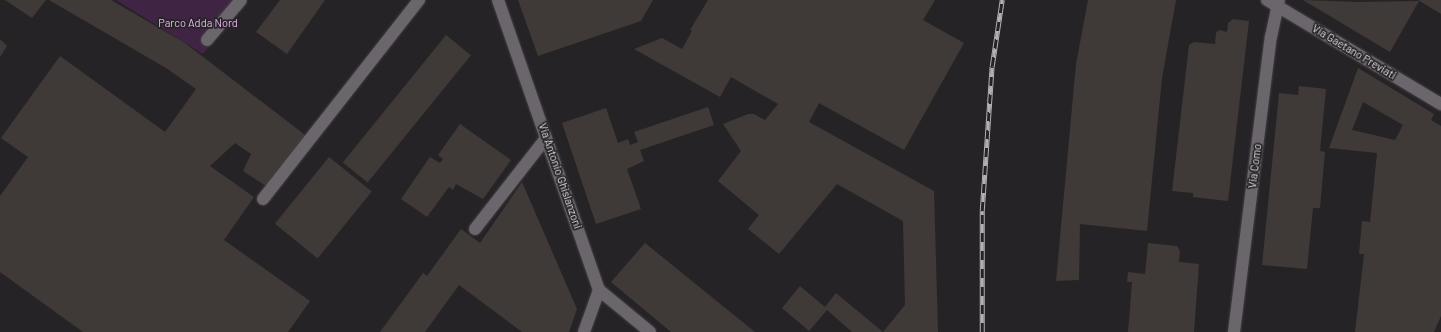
<!DOCTYPE html>
<style>
body{margin:0}
#map{position:relative;width:1441px;height:332px;overflow:hidden;background:#262327;font-family:Barlow,sans-serif}
div>[style]{position:absolute}
.green>*{inset:0;background:#402444}
.building>*{inset:0;background:#3f3a37;transform-origin:0 0}
.roads{filter:drop-shadow(0 0 1px #434044) drop-shadow(0 0 1px #434044)}
.lane>*{height:12px;margin:-6px;padding:0 6px;transform-origin:6px;border-radius:6px;background:#6b666b}
.street>*{height:12px;margin:-6px;padding:0 6px;transform-origin:6px;border-radius:6px;background:#6b666b}
.rail>*{height:4.5px;margin-top:-2.25px;transform-origin:0;background:repeating-linear-gradient(90deg,#262327 0 9px,#b3b0b3 0 18px);box-sizing:border-box;border-block:1px solid #b3b0b3}
span{translate:-50% -50%;white-space:nowrap;text-align:center;line-height:1.15;-webkit-text-stroke:3.5px #262327;paint-order:stroke}
.park-label{font-size:11px;color:#eeb4f5}
.street-label{font-size:11px;color:#e9e6e9}
</style>
<div id="map">
<div class="green">
<i style="clip-path:polygon(116px 0,246px 0,203px 54px)"></i>
</div>
<div class="building">
<i style="clip-path:polygon(5px 0,46px 0,32px 18px)"></i>
<i style="clip-path:polygon(49px 0,111px 0,185px 43px,309px 138px,269px 188px,243px 171px,251px 154px,235px 143px,210px 166px,254px 197px,224px 240px,310px 301px,288px 332px,83px 332px,0 272px,0 196px,28px 157px,1px 138px,60px 56px,165px 132px,196px 89px,166px 68px)"></i>
<i style="clip-path:polygon(280px 0,325px 0,287px 54px,256px 32px)"></i>
<i style="clip-path:polygon(518px 0,653px 0,641px 21px,538px 56px)"></i>
<i style="clip-path:polygon(708px 0,935px 0,923px 20px,964px 43px,904px 150px,819px 103px,809px 122px,934px 191px,938px 332px,852px 332px,827px 310px,809px 331px,782px 308px,800px 286px,825px 307px,836px 293px,883px 332px,905px 305px,903px 221px,837px 184px,779px 254px,748px 229px,759px 215px,718px 181px,741px 151px,723px 124px,748px 114px,754px 114px,765px 120px,778px 104px,731px 77px,720px 97px,634px 49px,662px 38px,682px 49px,692px 31px,690px 30px)"></i>
<i style="clip-path:polygon(1088px 0,1176px 0,1162px 78px,1147px 231px,1080px 224px,1079px 280px,1056px 281px,1076px 64px)"></i>
<i style="clip-path:polygon(1303px 0,1357px 2px,1419px 1px,1390px 52px)"></i>
<i style="clip-path:polygon(1418px 0,1441px 0,1441px 14px)"></i>
<i style="clip-path:polygon(1233px 19px,1249px 21px,1228px 201px,1193px 197px,1193px 193px,1172px 191px,1189px 45px,1194px 42px,1215px 44px,1216px 33px,1219px 30px,1227px 32px,1228px 23px)"></i>
<i style="left:446px;top:35px;width:32px;height:164px;rotate:39deg"></i>
<i style="clip-path:polygon(0 39px,7px 46px,0 57px)"></i>
<i style="clip-path:polygon(evenodd,1358px 68px,1434px 114px,1431px 120px,1441px 126px,1441px 316px,1434px 332px,1355px 332px,1364px 254px,1359px 254px,1362px 221px,1370px 222px,1377px 153px,1329px 148px,1358px 68px,1363px 102px,1403px 125px,1395px 140px,1352px 130px,1363px 102px)"></i>
<i style="clip-path:polygon(1299px 86px,1326px 89px,1320px 151px,1325px 152px,1320px 208px,1313px 208px,1307px 269px,1262px 265px,1279px 93px,1298px 95px)"></i>
<i style="clip-path:polygon(708px 107px,714px 125px,640px 150px,644px 161px,627px 169px,641px 209px,596px 224px,562px 123px,606px 108px,618px 143px,628px 139px,630px 145px,638px 142px,634px 132px)"></i>
<i style="clip-path:polygon(460px 124px,511px 160px,483px 199px,456px 184px,453px 190px,449px 187px,427px 217px,401px 199px,430px 157px,440px 163px,443px 159px,438px 155px)"></i>
<i style="left:329px;top:157px;width:55px;height:86px;rotate:39deg"></i>
<i style="clip-path:polygon(522px 182px,577px 309px,569px 332px,522px 332px,459px 285px,425px 332px,380px 332px,423px 273px,427px 276px,461px 229px,480px 243px)"></i>
<i style="clip-path:polygon(645px 243px,755px 332px,671px 332px,611px 282px)"></i>
<i style="clip-path:polygon(1148px 243px,1177px 246px,1180px 251px,1179px 262px,1199px 264px,1194px 332px,1128px 332px,1132px 282px,1127px 282px,1128px 272px,1145px 274px)"></i>
</div>
<div class="roads">
<div class="lane">
<i style="left:207px;top:40px;width:52px;rotate:-49.6deg"></i>
<i style="left:263px;top:199px;width:253px;rotate:-51.9deg"></i>
<i style="left:475px;top:229px;width:115px;rotate:-52deg"></i>
</div>
<div class="street">
<i style="left:498px;top:0;width:307px;rotate:70.8deg"></i>
<i style="left:599px;top:290px;width:66px;rotate:39.5deg"></i>
<i style="left:1267px;top:0;width:203px;rotate:30.9deg"></i>
<i style="left:584px;top:332px;width:45px;rotate:-70.3deg"></i>
<i style="left:1234px;top:332px;width:297px;rotate:-82.9deg"></i>
<i style="left:1271px;top:37px;width:38px;rotate:-78deg"></i>
</div>
</div>
<div class="rail">
<i style="left:982px;top:332px;width:121px;rotate:-90deg"></i>
<i style="left:982px;top:211px;width:145px;rotate:-86.1deg"></i>
<i style="left:992px;top:66px;width:67px;rotate:-81.4deg"></i>
</div>
<div class="park-label">
<span style="left:198px;top:23px">Parco Adda Nord</span>
</div>
<div class="street-label">
<span style="left:1354px;top:52px;rotate:31deg">Via Gaetano Previati</span>
<span style="left:1255px;top:166px;rotate:-83deg">Via Como</span>
<span style="left:560px;top:176px;rotate:71deg">Via Antonio Ghislanzoni</span>
</div>
</div>
